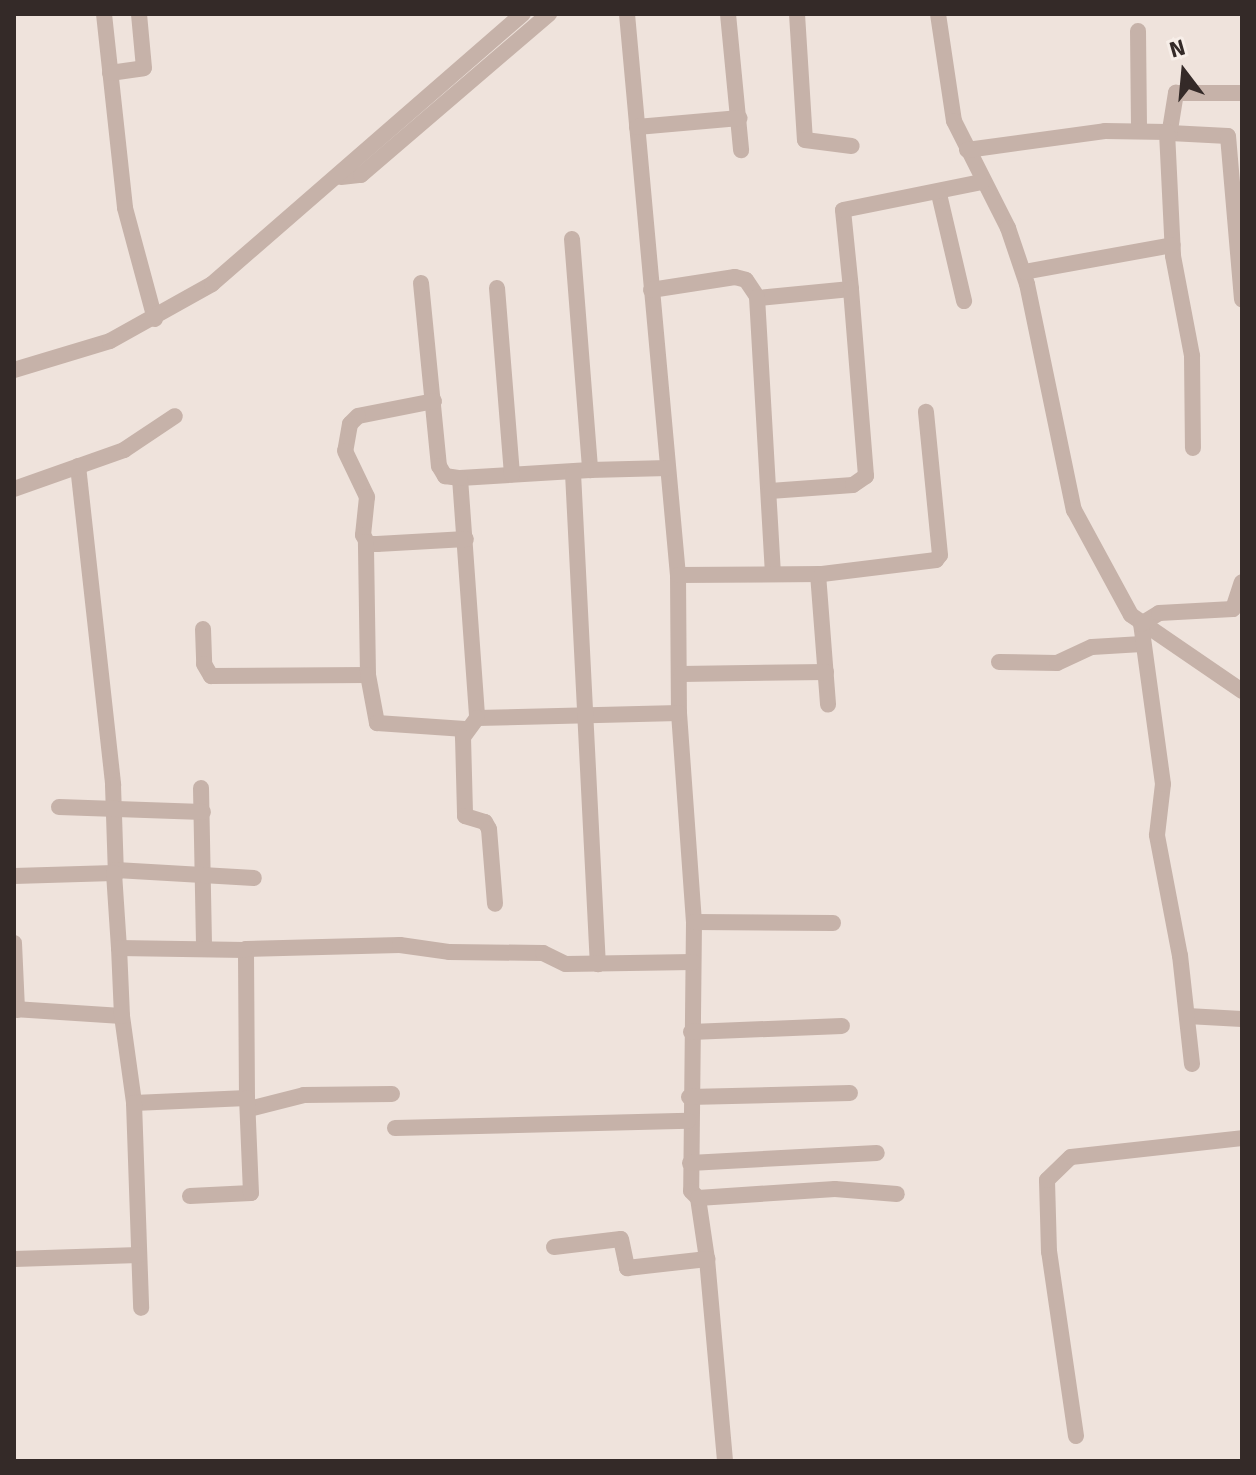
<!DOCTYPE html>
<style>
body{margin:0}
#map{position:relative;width:1256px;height:1475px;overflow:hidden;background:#efe3dc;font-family:Signika,sans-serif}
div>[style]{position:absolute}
.minor>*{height:16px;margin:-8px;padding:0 8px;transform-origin:8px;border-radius:8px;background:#c6b2a9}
span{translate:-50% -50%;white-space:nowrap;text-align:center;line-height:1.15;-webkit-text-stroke:6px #f7eee8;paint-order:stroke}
.frame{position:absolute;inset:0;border:16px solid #342a28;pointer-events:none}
.north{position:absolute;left:1144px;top:32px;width:80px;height:80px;-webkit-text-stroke:6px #f7eee8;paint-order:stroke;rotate:344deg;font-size:22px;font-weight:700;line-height:32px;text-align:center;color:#342a28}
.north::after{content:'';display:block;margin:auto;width:28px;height:36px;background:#342a28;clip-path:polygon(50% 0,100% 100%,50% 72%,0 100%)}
</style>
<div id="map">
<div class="minor">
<i style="left:104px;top:14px;width:195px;rotate:83.8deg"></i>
<i style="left:125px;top:208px;width:115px;rotate:74.9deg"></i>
<i style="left:627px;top:14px;width:563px;rotate:84.81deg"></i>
<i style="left:678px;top:575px;width:138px;rotate:89.6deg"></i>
<i style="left:679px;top:713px;width:210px;rotate:85.9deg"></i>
<i style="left:694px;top:922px;width:269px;rotate:90.6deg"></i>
<i style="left:691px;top:1191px;width:10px;rotate:45deg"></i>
<i style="left:698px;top:1198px;width:62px;rotate:81.6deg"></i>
<i style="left:707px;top:1259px;width:203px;rotate:84.9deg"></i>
<i style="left:728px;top:14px;width:137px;rotate:84.5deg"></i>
<i style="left:797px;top:14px;width:126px;rotate:86.4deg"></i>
<i style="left:805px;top:140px;width:47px;rotate:7.3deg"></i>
<i style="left:938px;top:14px;width:108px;rotate:81.5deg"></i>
<i style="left:954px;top:121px;width:120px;rotate:63.2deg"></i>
<i style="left:1008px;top:228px;width:59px;rotate:71.3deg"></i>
<i style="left:1027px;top:284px;width:231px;rotate:78.3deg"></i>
<i style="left:1074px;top:510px;width:119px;rotate:61.5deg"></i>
<i style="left:1131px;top:615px;width:135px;rotate:34.4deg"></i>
<i style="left:1138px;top:31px;width:99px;rotate:89.4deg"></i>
<i style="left:110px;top:73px;width:34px;rotate:-8deg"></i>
<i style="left:144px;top:68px;width:54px;rotate:-95.3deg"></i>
<i style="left:637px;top:127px;width:103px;rotate:-5deg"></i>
<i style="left:1170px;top:133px;width:58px;rotate:3deg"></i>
<i style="left:1228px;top:136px;width:164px;rotate:85.1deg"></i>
<i style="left:1169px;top:136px;width:44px;rotate:-80.8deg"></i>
<i style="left:1176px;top:93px;width:66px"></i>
<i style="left:967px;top:150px;width:139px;rotate:-7.8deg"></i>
<i style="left:1105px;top:131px;width:62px;rotate:0.9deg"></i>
<i style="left:1167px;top:132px;width:124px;rotate:87.2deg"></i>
<i style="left:1173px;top:256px;width:102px;rotate:79.2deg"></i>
<i style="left:1192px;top:356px;width:92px;rotate:89.4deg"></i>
<i style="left:341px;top:177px;width:20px;rotate:-6deg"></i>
<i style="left:361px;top:175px;width:248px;rotate:-40.6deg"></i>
<i style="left:939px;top:194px;width:110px;rotate:76.8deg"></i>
<i style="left:572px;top:239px;width:232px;rotate:85.5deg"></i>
<i style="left:590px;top:470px;width:130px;rotate:176.5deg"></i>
<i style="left:460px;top:478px;width:241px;rotate:85.9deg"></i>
<i style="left:477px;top:718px;width:202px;rotate:-1.4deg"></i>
<i style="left:1024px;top:272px;width:151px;rotate:-10.3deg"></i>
<i style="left:421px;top:283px;width:184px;rotate:84.4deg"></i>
<i style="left:439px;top:466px;width:12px;rotate:59deg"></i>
<i style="left:445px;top:476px;width:15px;rotate:8deg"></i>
<i style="left:497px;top:288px;width:187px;rotate:85.4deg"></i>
<i style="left:651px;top:290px;width:85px;rotate:-8.8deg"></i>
<i style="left:735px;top:277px;width:11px;rotate:15deg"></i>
<i style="left:746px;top:280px;width:22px;rotate:56deg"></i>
<i style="left:758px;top:298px;width:93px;rotate:-5.5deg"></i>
<i style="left:851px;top:289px;width:79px;rotate:-95.8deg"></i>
<i style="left:843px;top:210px;width:142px;rotate:-11.4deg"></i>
<i style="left:757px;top:297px;width:276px;rotate:86.7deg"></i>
<i style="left:14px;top:370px;width:100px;rotate:-16.8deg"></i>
<i style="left:110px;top:341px;width:117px;rotate:-29.2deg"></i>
<i style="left:212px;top:284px;width:412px;rotate:-41deg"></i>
<i style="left:434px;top:401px;width:77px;rotate:168.8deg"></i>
<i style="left:358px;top:416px;width:11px;rotate:135deg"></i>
<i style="left:350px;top:424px;width:27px;rotate:100deg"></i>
<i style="left:345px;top:451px;width:51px;rotate:64.4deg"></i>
<i style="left:367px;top:497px;width:38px;rotate:96deg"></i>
<i style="left:363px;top:535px;width:10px;rotate:61deg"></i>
<i style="left:368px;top:544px;width:9px"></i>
<i style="left:377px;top:544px;width:89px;rotate:-3.2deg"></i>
<i style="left:78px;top:466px;width:321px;rotate:83.7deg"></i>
<i style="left:113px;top:785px;width:89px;rotate:88.1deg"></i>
<i style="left:590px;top:470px;width:78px;rotate:-1.5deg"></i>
<i style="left:573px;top:473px;width:492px;rotate:87.1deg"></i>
<i style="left:14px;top:489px;width:117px;rotate:-19.5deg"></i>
<i style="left:124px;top:450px;width:61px;rotate:-33.7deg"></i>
<i style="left:770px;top:491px;width:83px;rotate:-4.1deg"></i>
<i style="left:853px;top:485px;width:16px;rotate:-35deg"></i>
<i style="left:866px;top:476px;width:188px;rotate:-94.6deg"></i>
<i style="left:818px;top:574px;width:131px;rotate:85.6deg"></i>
<i style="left:678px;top:575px;width:144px;rotate:-0.4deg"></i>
<i style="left:822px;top:574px;width:115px;rotate:-7deg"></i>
<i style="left:936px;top:560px;width:6px;rotate:-51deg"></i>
<i style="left:940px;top:555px;width:144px;rotate:-95.6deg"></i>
<i style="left:203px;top:629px;width:35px;rotate:88deg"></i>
<i style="left:204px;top:664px;width:14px;rotate:60deg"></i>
<i style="left:211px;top:676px;width:157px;rotate:-0.4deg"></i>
<i style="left:368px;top:675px;width:133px;rotate:-90.9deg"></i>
<i style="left:999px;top:662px;width:58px;rotate:1deg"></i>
<i style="left:1057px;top:663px;width:38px;rotate:-25deg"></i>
<i style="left:1092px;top:647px;width:50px;rotate:-3.4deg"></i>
<i style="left:681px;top:674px;width:145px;rotate:-0.8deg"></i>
<i style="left:368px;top:675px;width:49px;rotate:79.4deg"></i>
<i style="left:377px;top:723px;width:88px;rotate:3.9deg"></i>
<i style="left:477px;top:718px;width:24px;rotate:126deg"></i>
<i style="left:463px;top:737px;width:79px;rotate:88.5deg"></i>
<i style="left:465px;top:816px;width:21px;rotate:17deg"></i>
<i style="left:485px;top:822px;width:8px;rotate:60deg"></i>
<i style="left:489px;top:829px;width:75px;rotate:85.4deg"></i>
<i style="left:201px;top:788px;width:158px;rotate:88.9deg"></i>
<i style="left:59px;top:807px;width:144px;rotate:2deg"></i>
<i style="left:116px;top:870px;width:138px;rotate:3.3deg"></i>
<i style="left:14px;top:876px;width:100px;rotate:-1.7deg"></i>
<i style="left:114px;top:873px;width:75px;rotate:86.2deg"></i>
<i style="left:694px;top:922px;width:139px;rotate:0.4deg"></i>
<i style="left:14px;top:943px;width:67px;rotate:87.4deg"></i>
<i style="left:14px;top:1009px;width:108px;rotate:3.7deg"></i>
<i style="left:122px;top:1016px;width:88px;rotate:82.1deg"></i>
<i style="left:134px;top:1103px;width:113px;rotate:-2.5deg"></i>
<i style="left:247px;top:1098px;width:149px;rotate:-90.4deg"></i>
<i style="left:246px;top:949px;width:154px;rotate:-1.5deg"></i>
<i style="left:400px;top:945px;width:49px;rotate:8.1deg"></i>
<i style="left:449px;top:952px;width:94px;rotate:0.6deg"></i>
<i style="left:543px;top:953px;width:25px;rotate:26deg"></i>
<i style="left:566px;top:964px;width:127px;rotate:-0.9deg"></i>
<i style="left:122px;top:1016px;width:68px;rotate:-92.5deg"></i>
<i style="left:119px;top:948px;width:126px;rotate:0.9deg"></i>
<i style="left:1187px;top:1016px;width:55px;rotate:3.1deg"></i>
<i style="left:691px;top:1032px;width:151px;rotate:-2.3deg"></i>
<i style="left:1192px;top:1064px;width:109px;rotate:-96.3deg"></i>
<i style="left:1180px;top:956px;width:123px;rotate:-100.8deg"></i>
<i style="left:1157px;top:835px;width:51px;rotate:-83.3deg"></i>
<i style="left:1163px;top:784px;width:162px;rotate:-97.8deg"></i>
<i style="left:1141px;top:624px;width:21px;rotate:-31deg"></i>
<i style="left:1159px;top:613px;width:74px;rotate:-3.1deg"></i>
<i style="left:1233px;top:609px;width:28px;rotate:-72deg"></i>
<i style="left:689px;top:1097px;width:161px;rotate:-1.4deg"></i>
<i style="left:134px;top:1103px;width:205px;rotate:88deg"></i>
<i style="left:249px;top:1109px;width:57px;rotate:-14.3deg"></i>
<i style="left:304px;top:1095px;width:88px;rotate:-0.7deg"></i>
<i style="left:395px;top:1128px;width:293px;rotate:-1.4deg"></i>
<i style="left:690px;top:1163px;width:187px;rotate:-3.1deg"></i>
<i style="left:190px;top:1196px;width:61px;rotate:-2.8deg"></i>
<i style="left:251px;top:1193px;width:95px;rotate:-92.4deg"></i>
<i style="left:698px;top:1198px;width:137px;rotate:-3.8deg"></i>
<i style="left:835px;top:1189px;width:62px;rotate:4.6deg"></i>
<i style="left:554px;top:1247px;width:67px;rotate:-6.8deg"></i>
<i style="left:621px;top:1239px;width:30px;rotate:78deg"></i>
<i style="left:627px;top:1268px;width:81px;rotate:-6.4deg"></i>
<i style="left:14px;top:1259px;width:125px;rotate:-1.8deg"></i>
<i style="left:1076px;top:1436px;width:186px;rotate:-98.3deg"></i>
<i style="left:1049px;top:1252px;width:72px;rotate:-91.6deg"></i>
<i style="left:1047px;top:1180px;width:33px;rotate:-44deg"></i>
<i style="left:1071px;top:1157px;width:172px;rotate:-6.3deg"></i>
</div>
<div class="frame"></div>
<div class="north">N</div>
</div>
